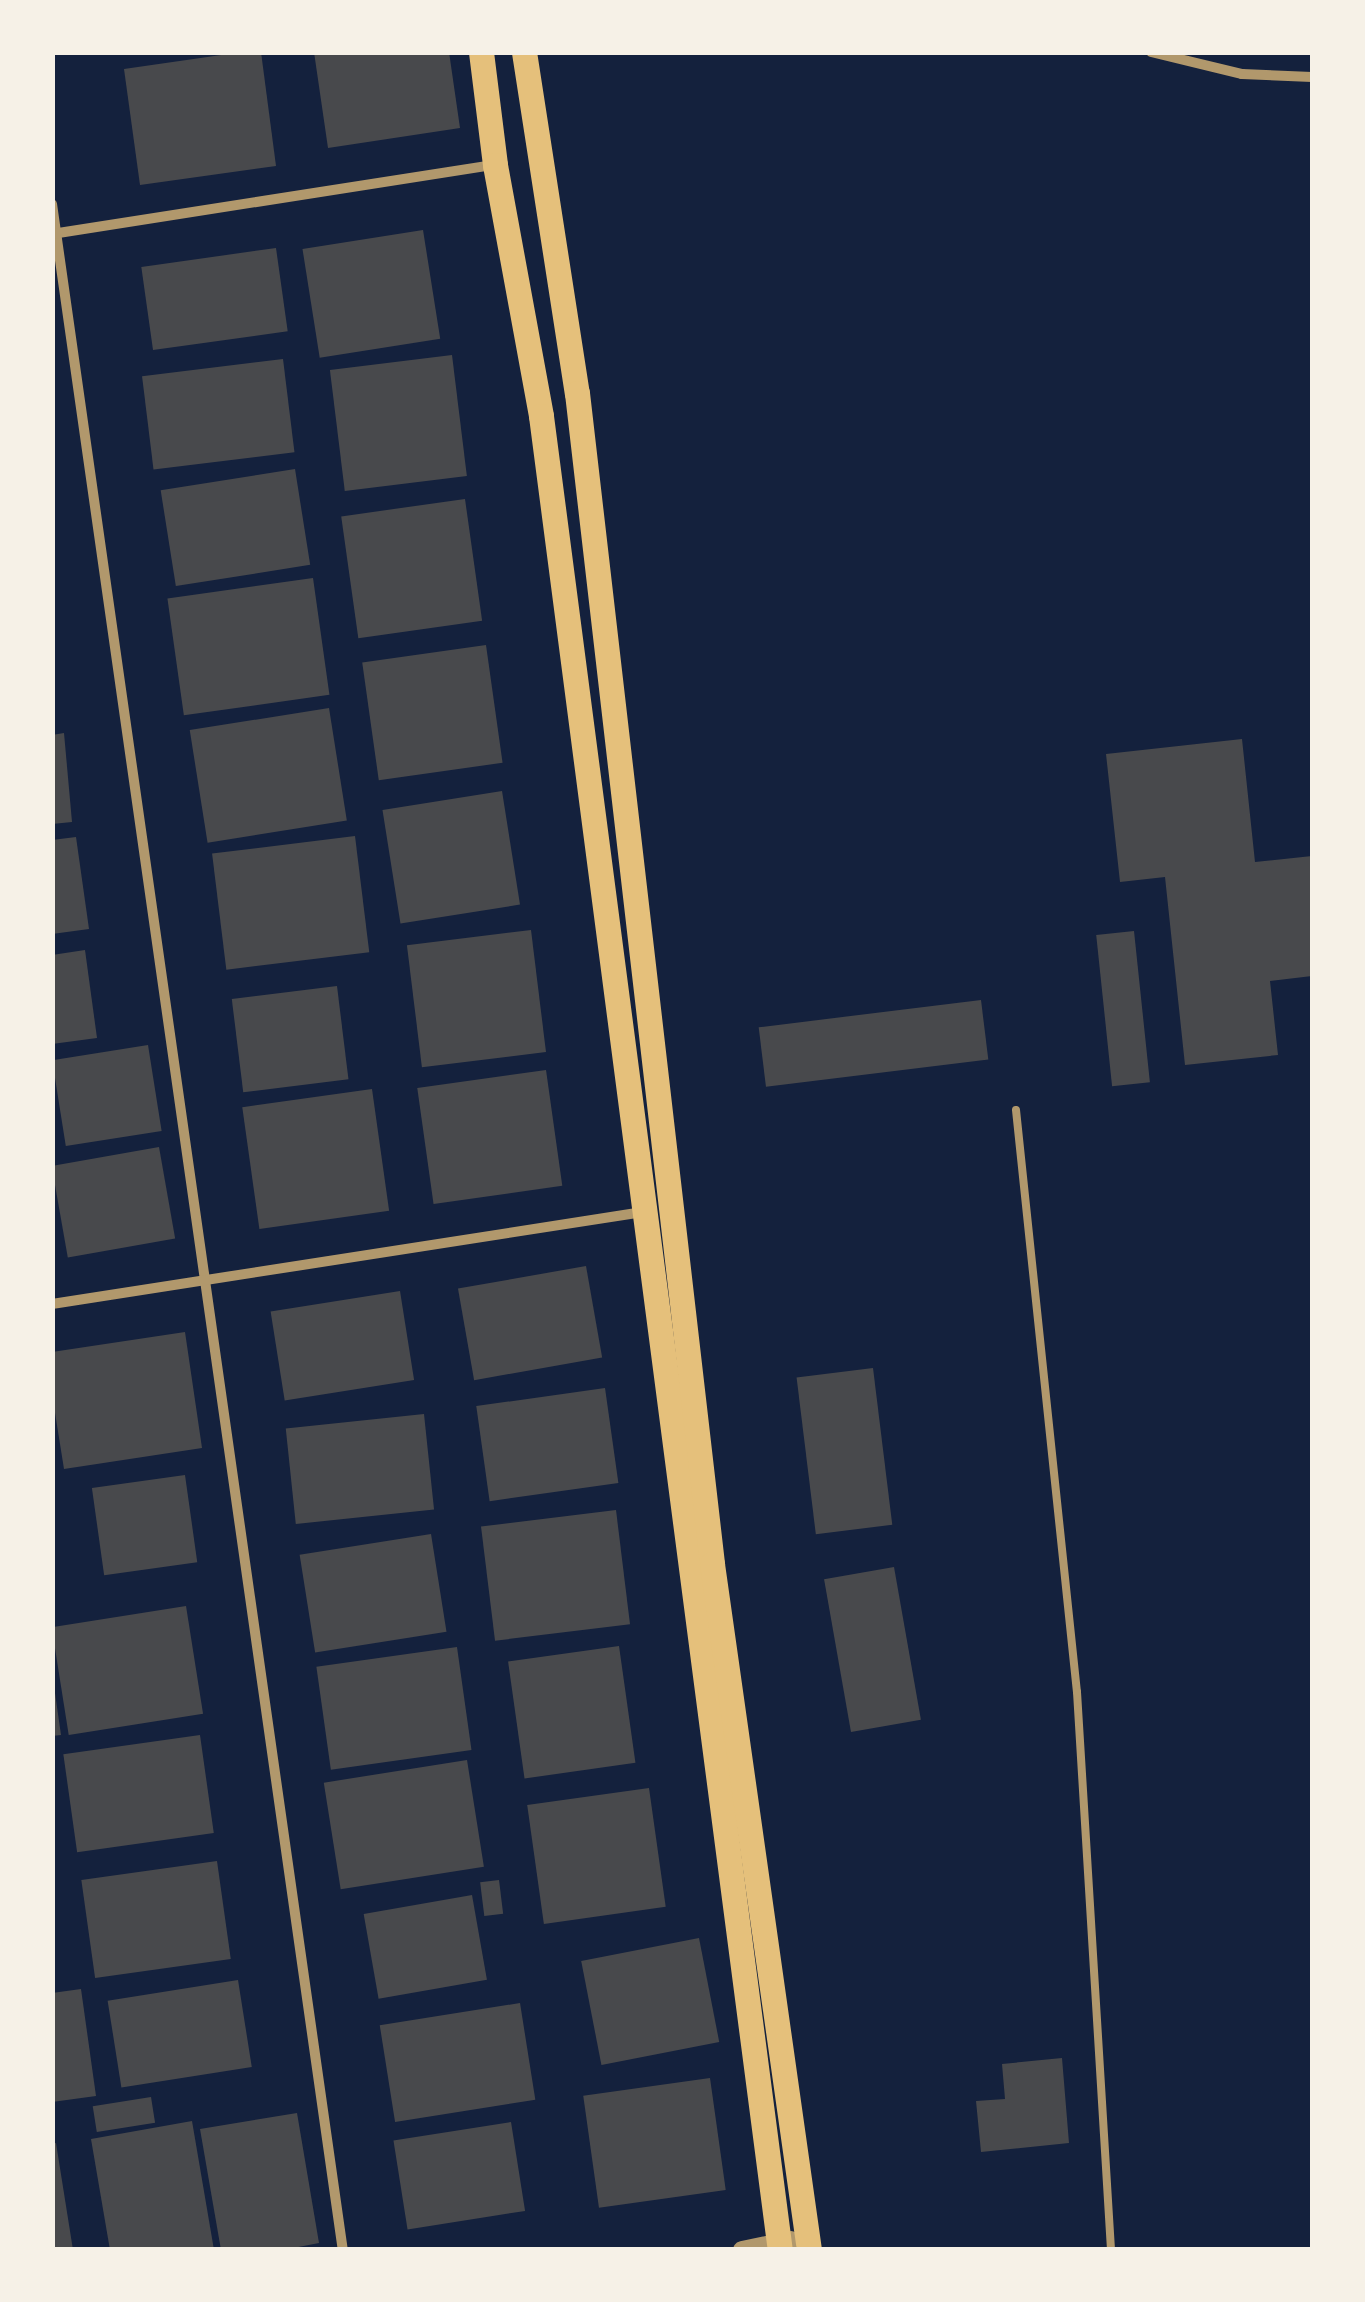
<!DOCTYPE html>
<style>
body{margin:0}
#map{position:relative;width:1365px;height:2302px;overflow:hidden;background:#14213d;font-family:Signika,sans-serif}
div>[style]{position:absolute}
.building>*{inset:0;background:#48494c;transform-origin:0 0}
.service>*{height:8px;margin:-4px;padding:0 4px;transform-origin:4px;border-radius:4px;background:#b1986c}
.minor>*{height:10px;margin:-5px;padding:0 5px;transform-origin:5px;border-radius:5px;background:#b1986c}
.tertiary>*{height:18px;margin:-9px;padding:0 9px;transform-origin:9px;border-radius:9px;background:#b1986c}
.primary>*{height:25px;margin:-12.5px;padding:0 12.5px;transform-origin:12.5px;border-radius:12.5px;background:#e5c07b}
span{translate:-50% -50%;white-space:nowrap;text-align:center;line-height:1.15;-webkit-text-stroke:9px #f6f1e7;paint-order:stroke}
.frame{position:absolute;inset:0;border:55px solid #f6f1e7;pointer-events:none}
</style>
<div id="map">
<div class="building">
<i style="clip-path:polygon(242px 52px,261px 52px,276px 166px,140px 185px,124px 69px)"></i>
<i style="clip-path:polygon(314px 52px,449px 52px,460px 128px,328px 148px)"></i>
<i style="left:423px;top:230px;width:110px;height:122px;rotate:81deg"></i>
<i style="left:276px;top:248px;width:84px;height:136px;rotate:82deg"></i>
<i style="left:452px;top:355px;width:122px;height:123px;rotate:83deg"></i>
<i style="left:283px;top:359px;width:94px;height:142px;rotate:83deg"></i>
<i style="left:295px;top:469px;width:97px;height:136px;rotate:81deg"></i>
<i style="left:465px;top:499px;width:123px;height:125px;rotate:82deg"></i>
<i style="left:313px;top:578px;width:118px;height:147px;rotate:82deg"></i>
<i style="left:486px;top:645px;width:119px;height:125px;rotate:82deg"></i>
<i style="left:329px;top:708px;width:114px;height:141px;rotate:81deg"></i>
<i style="clip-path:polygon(64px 733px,72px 822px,52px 824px,52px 735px)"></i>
<i style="clip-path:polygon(1242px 739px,1255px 862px,1312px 856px,1312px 976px,1270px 981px,1278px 1055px,1185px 1065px,1165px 877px,1120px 882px,1106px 754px)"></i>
<i style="left:502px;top:791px;width:115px;height:121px;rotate:81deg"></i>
<i style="left:355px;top:836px;width:117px;height:144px;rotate:83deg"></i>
<i style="clip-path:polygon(76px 837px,89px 929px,52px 934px,52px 840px)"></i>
<i style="left:531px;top:930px;width:123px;height:125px;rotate:83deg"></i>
<i style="left:1134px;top:931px;width:152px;height:38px;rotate:84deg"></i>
<i style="clip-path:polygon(85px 950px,97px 1038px,52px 1044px,52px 955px)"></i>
<i style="left:337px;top:986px;width:94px;height:106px;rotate:83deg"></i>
<i style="left:981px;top:1000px;width:60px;height:224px;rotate:83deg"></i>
<i style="left:148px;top:1045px;width:87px;height:97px;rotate:81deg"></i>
<i style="left:546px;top:1070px;width:117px;height:130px;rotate:82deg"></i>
<i style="left:372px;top:1089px;width:123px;height:131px;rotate:82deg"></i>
<i style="left:159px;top:1147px;width:93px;height:109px;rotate:80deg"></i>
<i style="left:586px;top:1266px;width:93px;height:130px;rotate:80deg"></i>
<i style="left:400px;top:1291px;width:90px;height:131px;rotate:81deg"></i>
<i style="clip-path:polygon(185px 1332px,202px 1448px,64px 1469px,52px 1394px,52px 1352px)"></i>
<i style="left:873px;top:1368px;width:158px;height:77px;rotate:83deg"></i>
<i style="left:605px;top:1388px;width:96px;height:130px;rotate:82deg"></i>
<i style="left:424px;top:1414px;width:96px;height:139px;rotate:84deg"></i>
<i style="left:185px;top:1475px;width:88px;height:94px;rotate:82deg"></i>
<i style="left:616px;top:1510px;width:115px;height:136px;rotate:83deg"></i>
<i style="left:431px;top:1534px;width:99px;height:133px;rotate:81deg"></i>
<i style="left:894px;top:1567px;width:155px;height:71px;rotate:80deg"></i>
<i style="left:186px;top:1606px;width:109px;height:136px;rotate:81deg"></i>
<i style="left:619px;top:1646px;width:118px;height:112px;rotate:82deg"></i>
<i style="left:457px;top:1647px;width:104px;height:142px;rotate:82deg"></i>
<i style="clip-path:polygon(55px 1693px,61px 1735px,52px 1736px,52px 1694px)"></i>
<i style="left:200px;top:1735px;width:99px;height:138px;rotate:82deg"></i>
<i style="left:467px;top:1760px;width:108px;height:145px;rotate:81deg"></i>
<i style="left:649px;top:1788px;width:120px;height:123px;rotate:82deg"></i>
<i style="left:217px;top:1861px;width:99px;height:137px;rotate:82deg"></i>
<i style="left:499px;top:1880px;width:34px;height:19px;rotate:83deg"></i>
<i style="left:472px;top:1895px;width:86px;height:110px;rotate:80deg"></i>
<i style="left:699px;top:1938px;width:106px;height:120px;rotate:79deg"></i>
<i style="left:238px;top:1980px;width:88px;height:132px;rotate:81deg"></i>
<i style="clip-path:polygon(81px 1989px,96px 2096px,52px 2102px,52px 1993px)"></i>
<i style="left:520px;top:2003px;width:98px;height:142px;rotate:81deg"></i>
<i style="clip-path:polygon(1062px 2058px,1069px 2143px,981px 2152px,976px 2101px,1005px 2099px,1002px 2064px)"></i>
<i style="left:710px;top:2078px;width:113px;height:128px;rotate:82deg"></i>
<i style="left:151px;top:2097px;width:26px;height:59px;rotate:81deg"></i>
<i style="clip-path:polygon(297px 2113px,319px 2243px,283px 2250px,221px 2250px,200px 2129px)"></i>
<i style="clip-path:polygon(192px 2121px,214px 2250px,110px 2250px,91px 2139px)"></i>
<i style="left:511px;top:2122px;width:90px;height:119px;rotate:81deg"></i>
<i style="clip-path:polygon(56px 2143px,73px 2250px,52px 2250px,52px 2144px)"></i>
</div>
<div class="service">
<i style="left:1016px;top:1110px;width:585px;rotate:84.02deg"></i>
<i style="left:1077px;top:1692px;width:559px;rotate:86.51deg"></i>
</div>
<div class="minor">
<i style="left:1151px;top:52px;width:94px;rotate:13.6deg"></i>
<i style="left:1242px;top:74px;width:70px;rotate:2.5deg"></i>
<i style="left:52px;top:204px;width:2067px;rotate:81.91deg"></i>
<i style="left:52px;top:234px;width:447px;rotate:-8.9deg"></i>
<i style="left:52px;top:1304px;width:598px;rotate:-8.85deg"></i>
</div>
<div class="tertiary">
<i style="left:742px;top:2250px;width:50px;rotate:-11.5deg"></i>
</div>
<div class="primary">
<i style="left:481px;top:52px;width:114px;rotate:82.9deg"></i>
<i style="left:495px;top:165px;width:255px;rotate:79.6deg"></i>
<i style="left:541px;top:416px;width:1850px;rotate:82.58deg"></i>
<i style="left:524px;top:52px;width:345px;rotate:81.2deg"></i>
<i style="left:577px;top:393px;width:1179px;rotate:83.42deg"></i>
<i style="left:712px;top:1564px;width:693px;rotate:81.95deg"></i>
</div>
<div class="frame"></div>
</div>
